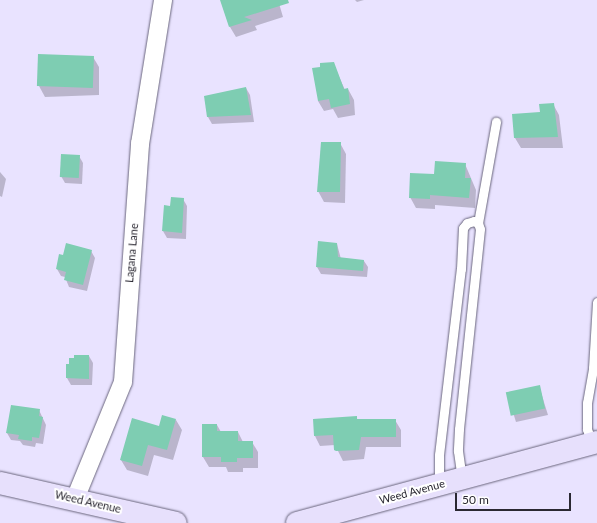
<!DOCTYPE html>
<style>
body{margin:0}
#map{position:relative;width:597px;height:523px;overflow:hidden;background:#e9e3ff;font-family:Lato,sans-serif}
div>[style]{position:absolute}
.shadow>*{inset:0;background:#0003}
.building>*{inset:0;background:#7ecdb2;transform-origin:0 0}
.roads{filter:drop-shadow(0 0 1px #6a667d) drop-shadow(0 0 1px #6a667d)}
.lane>*{height:9px;margin:-4.5px;padding:0 4.5px;transform-origin:4.5px;border-radius:4.5px;background:#fff}
.street>*{height:18px;margin:-9px;padding:0 9px;transform-origin:9px;border-radius:9px;background:#fff}
.secondary>*{height:22px;margin:-11px;padding:0 11px;transform-origin:11px;border-radius:11px;background:#e7e0fc}
span{translate:-50% -50%;white-space:nowrap;text-align:center;line-height:1.15;-webkit-text-stroke:4px #fff;paint-order:stroke}
.street-label{font-size:11px;color:#2a2832}
.scale{position:absolute;left:455px;top:493px;width:116px;height:18px;box-sizing:border-box;border:2px solid #2a2832;border-top:0;padding-left:5px;font-size:12px;line-height:14px;white-space:nowrap;color:#2a2832;-webkit-text-stroke:3px #fff;paint-order:stroke}
</style>
<div id="map">
<div class="shadow">
<i style="clip-path:polygon(225px 0,278px 0,283px 17px,255px 26px,257px 30px,236px 37px,230px 27px)"></i>
<i style="clip-path:polygon(355px 0,364px 0,357px 2px)"></i>
<i style="clip-path:polygon(39px 55px,93px 57px,99px 67px,99px 95px,45px 97px,39px 86px)"></i>
<i style="clip-path:polygon(333px 63px,345px 90px,348px 89px,354px 100px,355px 115px,338px 118px,333px 109px,324px 111px,318px 101px)"></i>
<i style="clip-path:polygon(246px 88px,250px 95px,254px 122px,212px 124px,208px 117px,205px 97px)"></i>
<i style="clip-path:polygon(553px 104px,559px 115px,563px 148px,521px 148px,515px 138px,513px 115px,541px 113px)"></i>
<i style="clip-path:polygon(340px 143px,346px 154px,345px 203px,324px 202px,318px 191px)"></i>
<i style="clip-path:polygon(79px 156px,83px 163px,82px 184px,65px 183px,61px 176px)"></i>
<i style="clip-path:polygon(465px 164px,476px 190px,475px 208px,435px 205px,435px 209px,416px 208px,410px 197px,435px 175px)"></i>
<i style="clip-path:polygon(0 172px,6px 179px,2px 197px,0 196px)"></i>
<i style="clip-path:polygon(183px 199px,187px 206px,186px 239px,167px 238px,163px 231px,171px 207px)"></i>
<i style="clip-path:polygon(319px 242px,337px 244px,341px 259px,364px 261px,368px 267px,367px 277px,321px 274px,317px 267px)"></i>
<i style="clip-path:polygon(91px 251px,95px 258px,87px 291px,69px 287px,65px 277px,61px 276px,57px 269px,63px 256px)"></i>
<i style="clip-path:polygon(89px 356px,93px 363px,92px 385px,71px 385px,67px 378px)"></i>
<i style="clip-path:polygon(539px 386px,548px 415px,516px 422px,507px 393px)"></i>
<i style="clip-path:polygon(39px 410px,46px 425px,43px 444px,36px 443px,35px 447px,23px 445px,20px 441px,11px 440px,7px 433px)"></i>
<i style="clip-path:polygon(356px 417px,358px 420px,395px 420px,401px 430px,401px 447px,366px 447px,364px 459px,343px 461px,335px 445px,320px 446px,315px 436px,314px 420px)"></i>
<i style="clip-path:polygon(176px 420px,182px 430px,173px 460px,154px 455px,148px 476px,127px 470px,121px 460px,160px 427px)"></i>
<i style="clip-path:polygon(217px 425px,221px 432px,238px 432px,243px 442px,252px 442px,258px 452px,258px 468px,243px 468px,243px 472px,228px 472px,226px 467px,209px 467px,203px 457px)"></i>
</div>
<div class="building">
<i style="clip-path:polygon(220px 0,288px 0,289px 3px,244px 17px,252px 20px,229px 27px)"></i>
<i style="left:38px;top:54px;width:56px;height:32px;rotate:2deg"></i>
<i style="clip-path:polygon(334px 62px,344px 89px,348px 88px,350px 104px,331px 108px,329px 99px,318px 101px,312px 68px,320px 67px,320px 63px)"></i>
<i style="clip-path:polygon(246px 87px,251px 115px,207px 117px,204px 96px)"></i>
<i style="clip-path:polygon(554px 103px,558px 137px,514px 138px,512px 114px,540px 112px,539px 104px)"></i>
<i style="clip-path:polygon(321px 142px,341px 142px,340px 192px,317px 192px)"></i>
<i style="left:61px;top:154px;width:19px;height:23px;rotate:3deg"></i>
<i style="clip-path:polygon(435px 161px,466px 163px,465px 178px,471px 178px,469px 198px,430px 195px,430px 199px,409px 198px,410px 173px,434px 174px)"></i>
<i style="clip-path:polygon(171px 197px,184px 198px,182px 233px,162px 231px,164px 205px,170px 206px)"></i>
<i style="clip-path:polygon(318px 241px,337px 243px,338px 257px,364px 260px,363px 271px,316px 267px)"></i>
<i style="clip-path:polygon(66px 243px,92px 250px,83px 285px,64px 280px,66px 272px,56px 269px,59px 254px,63px 255px)"></i>
<i style="clip-path:polygon(74px 355px,89px 355px,89px 379px,66px 378px,66px 364px,69px 364px,69px 358px,74px 358px)"></i>
<i style="left:540px;top:385px;width:24px;height:35px;rotate:78deg"></i>
<i style="clip-path:polygon(11px 405px,40px 409px,39px 416px,43px 417px,39px 438px,32px 437px,32px 441px,18px 439px,19px 435px,6px 433px)"></i>
<i style="clip-path:polygon(162px 415px,176px 419px,167px 450px,148px 445px,142px 466px,120px 460px,132px 418px,159px 426px)"></i>
<i style="clip-path:polygon(357px 416px,357px 419px,396px 419px,396px 437px,361px 437px,359px 450px,336px 451px,334px 450px,333px 435px,314px 436px,313px 419px)"></i>
<i style="clip-path:polygon(202px 424px,217px 424px,217px 431px,238px 431px,238px 441px,253px 441px,253px 458px,237px 458px,237px 462px,221px 462px,221px 457px,202px 457px)"></i>
</div>
<div class="roads">
<div class="lane">
<i style="left:478px;top:223px;width:103px;rotate:-79.9deg"></i>
<i style="left:592px;top:443px;width:15px;rotate:-110deg"></i>
<i style="left:587px;top:429px;width:26px;rotate:-90deg"></i>
<i style="left:587px;top:403px;width:36px;rotate:-80deg"></i>
<i style="left:593px;top:368px;width:66px;rotate:-86.5deg"></i>
<i style="left:439px;top:485px;width:30px;rotate:-90deg"></i>
<i style="left:439px;top:455px;width:187px;rotate:-83.3deg"></i>
<i style="left:461px;top:269px;width:41px;rotate:-87.2deg"></i>
<i style="left:463px;top:228px;width:6px;rotate:-51deg"></i>
<i style="left:467px;top:223px;width:7px;rotate:-16deg"></i>
<i style="left:474px;top:221px;width:4px;rotate:27deg"></i>
<i style="left:478px;top:223px;width:6px;rotate:72deg"></i>
<i style="left:480px;top:229px;width:201px;rotate:96deg"></i>
<i style="left:459px;top:429px;width:22px;rotate:93deg"></i>
<i style="left:458px;top:451px;width:28px;rotate:82deg"></i>
</div>
<div class="street">
<i style="left:75px;top:499px;width:126px;rotate:-67.7deg"></i>
<i style="left:123px;top:382px;width:239px;rotate:-85.9deg"></i>
<i style="left:140px;top:144px;width:146px;rotate:-80.9deg"></i>
</div>
<div class="secondary">
<i style="left:0;top:483px;width:180px;rotate:12.8deg"></i>
<i style="left:297px;top:523px;width:311px;rotate:-15.1deg"></i>
</div>
</div>
<div class="street-label">
<span style="left:132px;top:253px;rotate:-85deg">Lagana Lane</span>
<span style="left:412px;top:492px;rotate:-15deg">Weed Avenue</span>
<span style="left:88px;top:502px;rotate:13deg">Weed Avenue</span>
</div>
<div class="scale">50 m</div>
</div>
